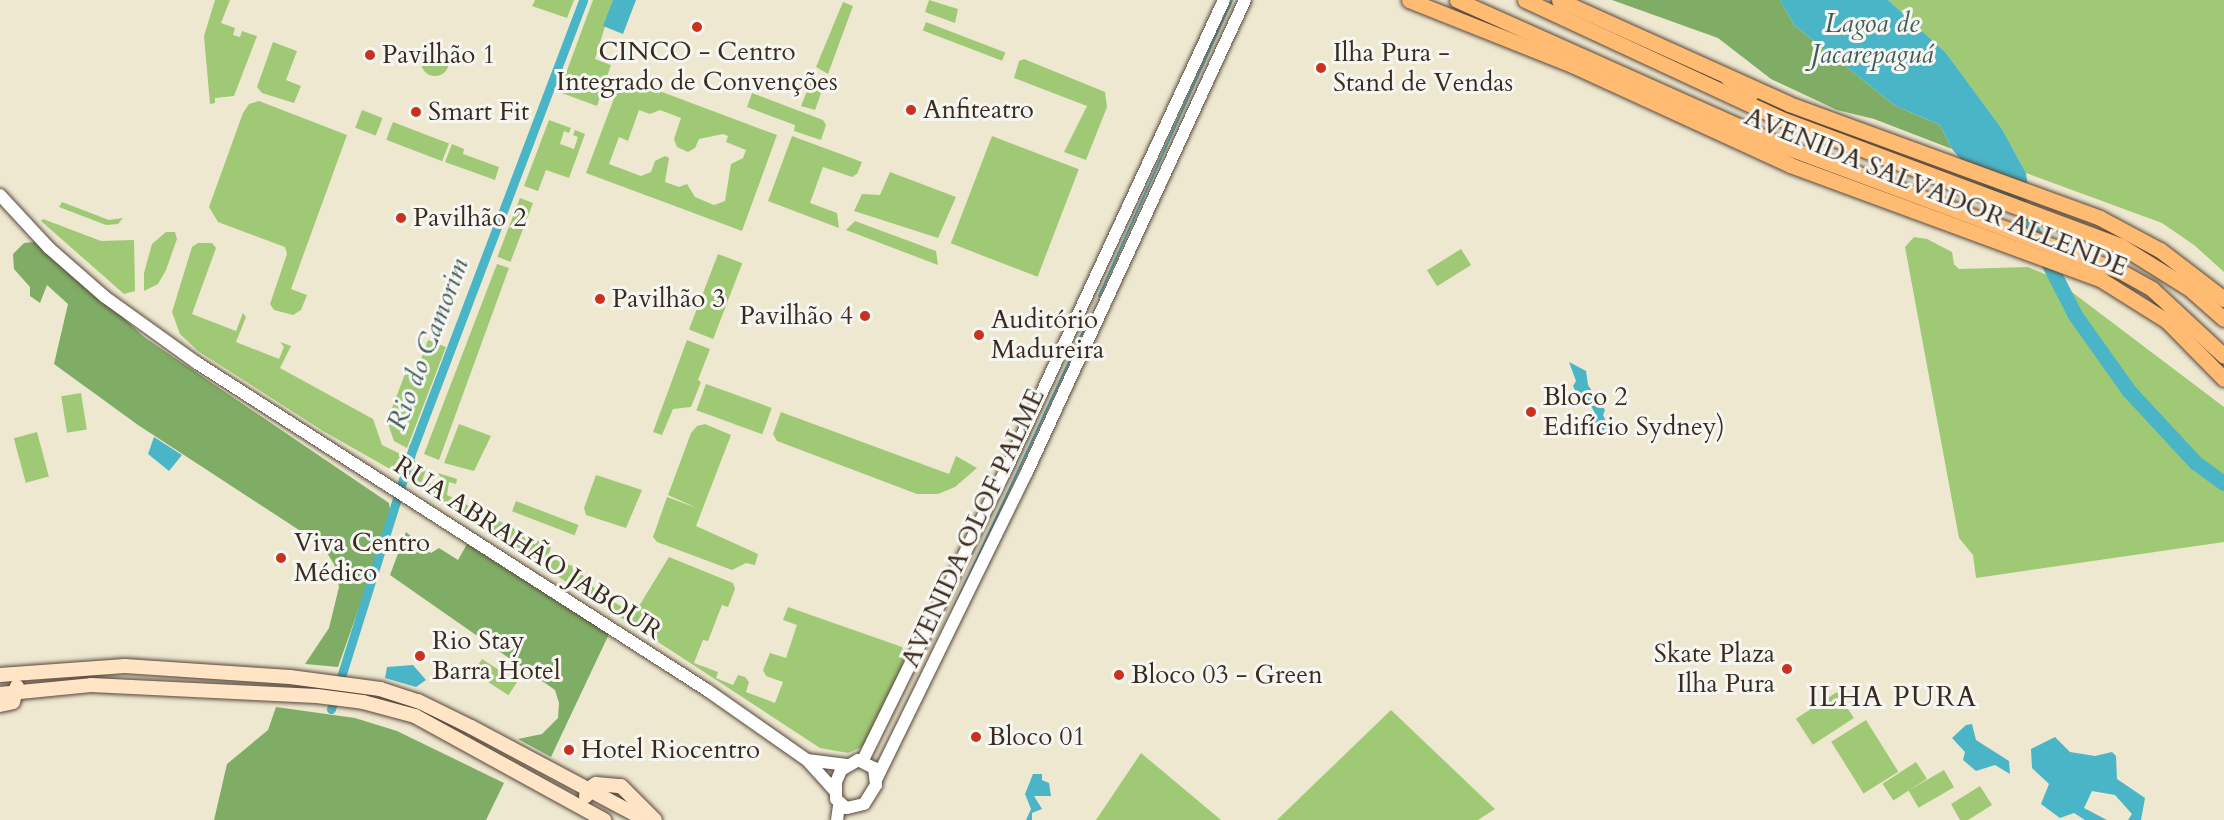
<!DOCTYPE html>
<meta charset="utf-8">
<style>
body{margin:0}
#map{position:relative;width:2224px;height:820px;overflow:hidden;background:#eee8d1;font-family:Cardo,serif}
div>[style]{position:absolute}
.green>*{inset:0;background:#a0c975;transform-origin:0 0}
.round{border-radius:50%}
.forest>*{inset:0;background:#80ad66}
.water>*{inset:0;background:#4ab5c7}
.stream>*{height:2px;margin:-1px;padding:0 1px;transform-origin:1px;border-radius:1px;background:#4ab5c7}
.canal>*{height:9px;margin:-4.5px;padding:0 4.5px;transform-origin:4.5px;border-radius:4.5px;background:#4ab5c7}
.river>*{height:15px;margin:-7.5px;padding:0 7.5px;transform-origin:7.5px;border-radius:7.5px;background:#4ab5c7}
.roads{filter:drop-shadow(0 0 2px #564639) drop-shadow(0 0 2px #564639)}
.tertiary>*{height:12px;margin:-6px;padding:0 6px;transform-origin:6px;border-radius:6px;background:#fff}
.secondary>*{height:14px;margin:-7px;padding:0 7px;transform-origin:7px;border-radius:7px;background:#ffe4c6}
.primary>*{height:15px;margin:-7.5px;padding:0 7.5px;transform-origin:7.5px;border-radius:7.5px;background:#ffbb71}
.trunk>*{height:15px;margin:-7.5px;padding:0 7.5px;transform-origin:7.5px;border-radius:7.5px;background:#ffbb71}
.dots>*{width:16px;height:16px;translate:-50% -50%;box-sizing:border-box;border:3px solid #f6f6f2;border-radius:50%}
span{translate:-50% -50%;white-space:nowrap;text-align:center;line-height:1.15;-webkit-text-stroke:6px #f6f6f2;paint-order:stroke}
.poi-label{font-size:26px;color:#3b2a1e}
.left{translate:0 -50%;text-align:left}
.right{translate:-100% -50%;text-align:right}
.street-label{font-size:26px;color:#3b2a1e}
.water-label{font-size:27px;color:#405b59;font-style:italic}
.quarter-label{font-size:28px;color:#3b2a1e;letter-spacing:1.5px}
</style>
<div id="map">
<div class="green">
<i style="clip-path:polygon(215px 0,230px 0,221px 23px,235px 28px,233px 35px,240px 37px,242px 31px,257px 36px,234px 96px,215px 98px,215px 103px,210px 104px,204px 36px)"></i>
<i style="clip-path:polygon(535px 0,574px 0,567px 18px,532px 6px)"></i>
<i style="clip-path:polygon(593px 0,613px 0,595px 59px,611px 65px,597px 106px,559px 92px)"></i>
<i style="clip-path:polygon(929px 0,958px 9px,955px 23px,925px 12px)"></i>
<i style="clip-path:polygon(1888px 0,2224px 0,2224px 272px,2194px 245px,2162px 223px,2026px 173px,2002px 129px,1946px 53px)"></i>
<i style="clip-path:polygon(843px 2px,853px 6px,828px 74px,816px 67px)"></i>
<i style="left:926px;top:22px;width:85px;height:9px;rotate:21deg"></i>
<i style="clip-path:polygon(273px 42px,297px 51px,286px 80px,301px 86px,294px 103px,262px 93px,257px 87px)"></i>
<i class="round" style="left:421px;top:48px;width:28px;height:28px"></i>
<i style="clip-path:polygon(1024px 59px,1105px 92px,1107px 107px,1086px 160px,1064px 152px,1087px 106px,1014px 78px,1019px 61px)"></i>
<i style="clip-path:polygon(evenodd,622px 77px,777px 135px,742px 231px,586px 173px,622px 77px,639px 110px,650px 114px,660px 110px,681px 118px,674px 139px,677px 147px,688px 152px,695px 148px,699px 139px,723px 134px,728px 136px,726px 142px,746px 150px,743px 158px,731px 164px,725px 201px,714px 205px,695px 197px,687px 184px,679px 187px,665px 182px,669px 158px,665px 156px,655px 161px,651px 172px,641px 176px,609px 164px,619px 137px,628px 141px,639px 110px)"></i>
<i style="clip-path:polygon(812px 79px,825px 82px,815px 110px,801px 106px)"></i>
<i style="clip-path:polygon(752px 93px,823px 120px,826px 125px,821px 140px,794px 131px,795px 125px,747px 107px)"></i>
<i style="clip-path:polygon(259px 101px,347px 135px,291px 289px,307px 295px,301px 310px,293px 315px,274px 310px,270px 304px,287px 254px,285px 247px,218px 222px,209px 207px,243px 113px,249px 104px)"></i>
<i style="left:362px;top:110px;width:22px;height:19px;rotate:21deg"></i>
<i style="clip-path:polygon(549px 120px,571px 128px,569px 133px,564px 131px,560px 144px,574px 149px,578px 137px,573px 135px,575px 130px,585px 134px,569px 178px,546px 170px,538px 191px,524px 186px)"></i>
<i style="left:393px;top:122px;width:60px;height:19px;rotate:21deg"></i>
<i style="clip-path:polygon(792px 136px,862px 162px,857px 174px,852px 177px,823px 167px,810px 203px,837px 213px,839px 228px,768px 201px)"></i>
<i style="left:992px;top:136px;width:93px;height:115px;rotate:21deg"></i>
<i style="clip-path:polygon(452px 144px,464px 149px,463px 154px,499px 167px,495px 180px,445px 162px)"></i>
<i style="clip-path:polygon(890px 172px,956px 197px,938px 238px,854px 211px,862px 194px,880px 195px)"></i>
<i style="left:520px;top:198px;width:14px;height:63px;rotate:21deg"></i>
<i style="clip-path:polygon(62px 202px,109px 220px,123px 218px,118px 224px,106px 225px,59px 207px)"></i>
<i style="clip-path:polygon(43px 219px,101px 241px,134px 240px,135px 291px,124px 294px,41px 221px)"></i>
<i style="clip-path:polygon(855px 221px,936px 251px,938px 265px,846px 230px)"></i>
<i style="clip-path:polygon(166px 232px,175px 232px,177px 239px,166px 270px,158px 284px,144px 291px,144px 273px,152px 244px)"></i>
<i style="clip-path:polygon(1914px 237px,1927px 239px,1952px 252px,1954px 264px,1959px 269px,2028px 267px,2052px 277px,2224px 407px,2224px 542px,1976px 578px,1973px 555px,1959px 538px,1905px 247px)"></i>
<i style="clip-path:polygon(198px 243px,212px 243px,216px 248px,192px 314px,236px 331px,243px 313px,246px 317px,236px 342px,279px 359px,284px 347px,280px 342px,291px 346px,280px 368px,373px 419px,382px 445px,427px 467px,420px 486px,323px 431px,198px 351px,180px 334px,172px 312px,192px 247px)"></i>
<i style="left:1461px;top:249px;width:19px;height:40px;rotate:58deg"></i>
<i style="left:718px;top:254px;width:26px;height:81px;rotate:21deg"></i>
<i style="clip-path:polygon(497px 264px,509px 268px,439px 460px,424px 454px)"></i>
<i style="clip-path:polygon(428px 340px,446px 347px,407px 448px,394px 441px,387px 421px,405px 374px,416px 373px)"></i>
<i style="clip-path:polygon(687px 340px,710px 349px,698px 380px,701px 382px,691px 407px,673px 409px,662px 435px,653px 432px)"></i>
<i style="left:706px;top:384px;width:70px;height:28px;rotate:20deg"></i>
<i style="left:81px;top:393px;width:37px;height:20px;rotate:81deg"></i>
<i style="clip-path:polygon(781px 412px,949px 474px,956px 456px,977px 468px,955px 487px,938px 494px,917px 494px,777px 441px,773px 434px)"></i>
<i style="clip-path:polygon(459px 424px,491px 436px,474px 471px,444px 463px)"></i>
<i style="clip-path:polygon(705px 424px,731px 435px,696px 526px,758px 554px,755px 565px,746px 563px,732px 570px,657px 542px,653px 537px,667px 497px,697px 508px,668px 495px,691px 433px,697px 426px)"></i>
<i style="left:37px;top:432px;width:46px;height:24px;rotate:75deg"></i>
<i style="clip-path:polygon(438px 473px,457px 479px,456px 484px,449px 482px,447px 495px,551px 547px,548px 557px,575px 567px,597px 591px,622px 607px,639px 606px,669px 557px,733px 583px,735px 589px,728px 607px,722px 605px,708px 641px,703px 640px,694px 663px,718px 672px,716px 678px,733px 685px,738px 675px,745px 677px,749px 682px,746px 692px,775px 703px,783px 682px,766px 676px,763px 670px,770px 653px,786px 658px,797px 625px,783px 620px,788px 607px,902px 647px,906px 656px,871px 735px,862px 747px,848px 753px,820px 748px,426px 490px,429px 483px,437px 486px,443px 481px)"></i>
<i style="clip-path:polygon(596px 475px,642px 490px,626px 528px,586px 515px,584px 508px)"></i>
<i style="left:516px;top:501px;width:67px;height:11px;rotate:21deg"></i>
<i style="left:482px;top:659px;width:42px;height:16px;rotate:33deg"></i>
<i style="left:1837px;top:692px;width:31px;height:49px;rotate:57deg"></i>
<i style="clip-path:polygon(1391px 710px,1495px 809px,1478px 820px,1277px 820px)"></i>
<i style="left:1866px;top:720px;width:61px;height:41px;rotate:58deg"></i>
<i style="clip-path:polygon(1141px 753px,1221px 820px,1096px 820px)"></i>
<i style="left:1916px;top:762px;width:20px;height:40px;rotate:57deg"></i>
<i style="left:1944px;top:770px;width:20px;height:41px;rotate:60deg"></i>
<i style="clip-path:polygon(1980px 786px,1992px 805px,1968px 820px,1960px 820px,1951px 804px)"></i>
</div>
<div class="forest">
<i style="clip-path:polygon(1612px 0,1780px 0,1794px 25px,1894px 105px,1940px 125px,1952px 149px,1874px 119px,1837px 110px,1771px 79px,1718px 38px)"></i>
<i style="clip-path:polygon(34px 242px,51px 251px,144px 337px,389px 503px,391px 517px,338px 667px,305px 664px,329px 628px,339px 587px,334px 564px,322px 545px,138px 425px,54px 364px,68px 304px,47px 285px,40px 303px,30px 296px,30px 287px,14px 269px,13px 254px,24px 243px)"></i>
<i style="clip-path:polygon(406px 532px,431px 553px,439px 548px,458px 560px,467px 544px,609px 634px,551px 757px,518px 739px,542px 734px,558px 718px,559px 703px,555px 690px,390px 575px)"></i>
<i style="clip-path:polygon(276px 707px,355px 718px,397px 731px,504px 783px,486px 820px,214px 820px,227px 764px,268px 730px)"></i>
</div>
<div class="water">
<i style="clip-path:polygon(613px 0,636px 0,623px 34px,603px 26px)"></i>
<i style="clip-path:polygon(1780px 0,1888px 0,1946px 53px,2002px 129px,2026px 173px,2029px 195px,2022px 211px,1987px 190px,1952px 149px,1940px 125px,1894px 105px,1794px 25px)"></i>
<i style="clip-path:polygon(1569px 362px,1586px 371px,1588px 385px,1605px 410px,1603px 415px,1612px 434px,1607px 436px,1592px 419px,1595px 413px,1586px 397px,1578px 396px,1573px 386px,1576px 381px)"></i>
<i style="clip-path:polygon(154px 437px,182px 455px,169px 471px,148px 454px)"></i>
<i style="clip-path:polygon(413px 665px,426px 680px,416px 687px,385px 678px,387px 667px)"></i>
<i style="clip-path:polygon(1972px 724px,1976px 740px,2009px 761px,2010px 774px,1995px 765px,1976px 771px,1963px 760px,1965px 752px,1952px 738px,1966px 725px)"></i>
<i style="clip-path:polygon(2055px 737px,2070px 752px,2095px 756px,2112px 752px,2116px 756px,2117px 779px,2145px 798px,2141px 820px,2128px 820px,2132px 814px,2115px 795px,2092px 791px,2084px 808px,2107px 820px,2085px 820px,2074px 813px,2060px 818px,2041px 804px,2049px 784px,2032px 768px,2031px 749px)"></i>
<i style="clip-path:polygon(1033px 774px,1042px 774px,1042px 780px,1049px 783px,1051px 796px,1034px 796px,1042px 809px,1032px 813px,1032px 820px,1026px 820px,1031px 809px,1025px 794px)"></i>
</div>
<div class="stream">
<i style="left:1099px;top:296px;width:325px;rotate:-65.8deg"></i>
<i style="left:955px;top:606px;width:320px;rotate:-65deg"></i>
</div>
<div class="canal">
<i style="left:331px;top:709px;width:274px;rotate:-72.6deg"></i>
<i style="left:413px;top:448px;width:479px;rotate:-69.2deg"></i>
</div>
<div class="river">
<i style="left:2022px;top:211px;width:117px;rotate:63deg"></i>
<i style="left:2075px;top:315px;width:93px;rotate:54.6deg"></i>
<i style="left:2129px;top:391px;width:98px;rotate:47.1deg"></i>
<i style="left:2196px;top:463px;width:34px;rotate:36deg"></i>
</div>
<div class="roads">
<div class="tertiary">
<i style="left:0;top:195px;width:72px;rotate:47.2deg"></i>
<i style="left:49px;top:248px;width:74px;rotate:41.2deg"></i>
<i style="left:105px;top:297px;width:113px;rotate:35.7deg"></i>
<i style="left:197px;top:363px;width:606px;rotate:32.67deg"></i>
<i style="left:707px;top:690px;width:122px;rotate:35deg"></i>
<i style="left:807px;top:760px;width:42px;rotate:47.9deg"></i>
<i style="left:807px;top:760px;width:40px;rotate:7.1deg"></i>
<i style="left:858px;top:760px;width:18px;rotate:27deg"></i>
<i style="left:874px;top:768px;width:17px;rotate:83deg"></i>
<i style="left:876px;top:785px;width:22px;rotate:122deg"></i>
<i style="left:864px;top:804px;width:18px;rotate:167deg"></i>
<i style="left:846px;top:808px;width:13px;rotate:-138deg"></i>
<i style="left:836px;top:799px;width:17px;rotate:-90deg"></i>
<i style="left:836px;top:782px;width:13px;rotate:-67deg"></i>
<i style="left:841px;top:770px;width:20px;rotate:-30deg"></i>
<i style="left:863px;top:760px;width:321px;rotate:-63.8deg"></i>
<i style="left:1005px;top:472px;width:520px;rotate:-65.11deg"></i>
<i style="left:876px;top:780px;width:343px;rotate:-63.9deg"></i>
<i style="left:1027px;top:472px;width:520px;rotate:-65.21deg"></i>
<i style="left:837px;top:820px;width:15px;rotate:-82deg"></i>
</div>
<div class="secondary">
<i style="left:0;top:675px;width:125px;rotate:-4.1deg"></i>
<i style="left:125px;top:666px;width:165px;rotate:3.8deg"></i>
<i style="left:290px;top:677px;width:91px;rotate:7.6deg"></i>
<i style="left:380px;top:689px;width:40px;rotate:18deg"></i>
<i style="left:418px;top:701px;width:59px;rotate:26.1deg"></i>
<i style="left:471px;top:727px;width:198px;rotate:28deg"></i>
<i style="left:0;top:694px;width:91px;rotate:-5.6deg"></i>
<i style="left:91px;top:685px;width:226px;rotate:2.8deg"></i>
<i style="left:317px;top:696px;width:46px;rotate:7.4deg"></i>
<i style="left:363px;top:702px;width:54px;rotate:15.1deg"></i>
<i style="left:415px;top:716px;width:216px;rotate:28.8deg"></i>
<i style="left:0;top:705px;width:13px;rotate:-13deg"></i>
<i style="left:13px;top:702px;width:16px;rotate:-76deg"></i>
<i style="left:586px;top:796px;width:6px;rotate:-81deg"></i>
<i style="left:587px;top:790px;width:11px;rotate:-34deg"></i>
<i style="left:596px;top:784px;width:25px;rotate:5deg"></i>
<i style="left:621px;top:786px;width:48px;rotate:45deg"></i>
</div>
<div class="primary">
<i style="left:1409px;top:0;width:175px;rotate:21.7deg"></i>
<i style="left:1572px;top:65px;width:240px;rotate:24.6deg"></i>
<i style="left:1790px;top:165px;width:330px;rotate:20.2deg"></i>
<i style="left:2100px;top:279px;width:79px;rotate:32.1deg"></i>
<i style="left:2167px;top:321px;width:81px;rotate:45.5deg"></i>
<i style="left:1559px;top:0;width:252px;rotate:24.3deg"></i>
<i style="left:1789px;top:104px;width:331px;rotate:20.1deg"></i>
<i style="left:2100px;top:218px;width:68px;rotate:28.1deg"></i>
<i style="left:2160px;top:250px;width:81px;rotate:37.4deg"></i>
</div>
<div class="trunk">
<i style="left:1457px;top:0;width:360px;rotate:24.1deg"></i>
<i style="left:1786px;top:147px;width:356px;rotate:20.4deg"></i>
<i style="left:2120px;top:271px;width:37px;rotate:29deg"></i>
<i style="left:2152px;top:289px;width:98px;rotate:42.9deg"></i>
<i style="left:1525px;top:0;width:280px;rotate:24.9deg"></i>
<i style="left:1779px;top:118px;width:365px;rotate:20.5deg"></i>
<i style="left:2121px;top:246px;width:81px;rotate:31.9deg"></i>
<i style="left:2190px;top:289px;width:45px;rotate:41.4deg"></i>
<i style="left:1727px;top:77px;width:29px;rotate:35deg"></i>
</div>
</div>
<div class="dots">
<i style="left:697px;top:27px;background:#c8321e"></i>
<i style="left:370px;top:55px;background:#c8321e"></i>
<i style="left:1321px;top:68px;background:#c8321e"></i>
<i style="left:911px;top:110px;background:#c8321e"></i>
<i style="left:416px;top:112px;background:#c8321e"></i>
<i style="left:401px;top:218px;background:#c8321e"></i>
<i style="left:600px;top:299px;background:#c8321e"></i>
<i style="left:865px;top:316px;background:#c8321e"></i>
<i style="left:979px;top:335px;background:#c8321e"></i>
<i style="left:1531px;top:412px;background:#c8321e"></i>
<i style="left:281px;top:558px;background:#c8321e"></i>
<i style="left:420px;top:656px;background:#c8321e"></i>
<i style="left:1787px;top:669px;background:#c8321e"></i>
<i style="left:1119px;top:675px;background:#c8321e"></i>
<i style="left:976px;top:737px;background:#c8321e"></i>
<i style="left:569px;top:750px;background:#c8321e"></i>
</div>
<div class="poi-label">
<span style="left:697px;top:67px">CINCO - Centro<br>Integrado de Convenções</span>
<span class="left" style="left:1333px;top:68px">Ilha Pura -<br>Stand de Vendas</span>
<span class="left" style="left:382px;top:55px">Pavilhão 1</span>
<span class="left" style="left:923px;top:110px">Anfiteatro</span>
<span class="left" style="left:428px;top:112px">Smart Fit</span>
<span class="left" style="left:413px;top:218px">Pavilhão 2</span>
<span class="left" style="left:612px;top:299px">Pavilhão 3</span>
<span class="right" style="left:853px;top:316px">Pavilhão 4</span>
<span class="left" style="left:991px;top:335px">Auditório<br>Madureira</span>
<span class="left" style="left:1543px;top:412px">Bloco 2<br>Edifício Sydney)</span>
<span class="left" style="left:294px;top:558px">Viva Centro<br>Médico</span>
<span class="left" style="left:432px;top:656px">Rio Stay<br>Barra Hotel</span>
<span class="right" style="left:1775px;top:669px">Skate Plaza<br>Ilha Pura</span>
<span class="left" style="left:1131px;top:675px">Bloco 03 - Green</span>
<span class="left" style="left:988px;top:737px">Bloco 01</span>
<span class="left" style="left:581px;top:750px">Hotel Riocentro</span>
</div>
<div class="street-label">
<span style="left:1936px;top:192px;rotate:22deg">AVENIDA SALVADOR ALLENDE</span>
<span style="left:973px;top:528px;rotate:-65deg">AVENIDA OLOF PALME</span>
<span style="left:528px;top:548px;rotate:33deg">RUA ABRAHÃO JABOUR</span>
</div>
<div class="water-label">
<span style="left:1872px;top:39px">Lagoa de<br>Jacarepaguá</span>
<span style="left:428px;top:344px;rotate:-69deg">Rio do Camorim</span>
</div>
<div class="quarter-label">
<span style="left:1893px;top:697px">ILHA PURA</span>
</div>
</div>
